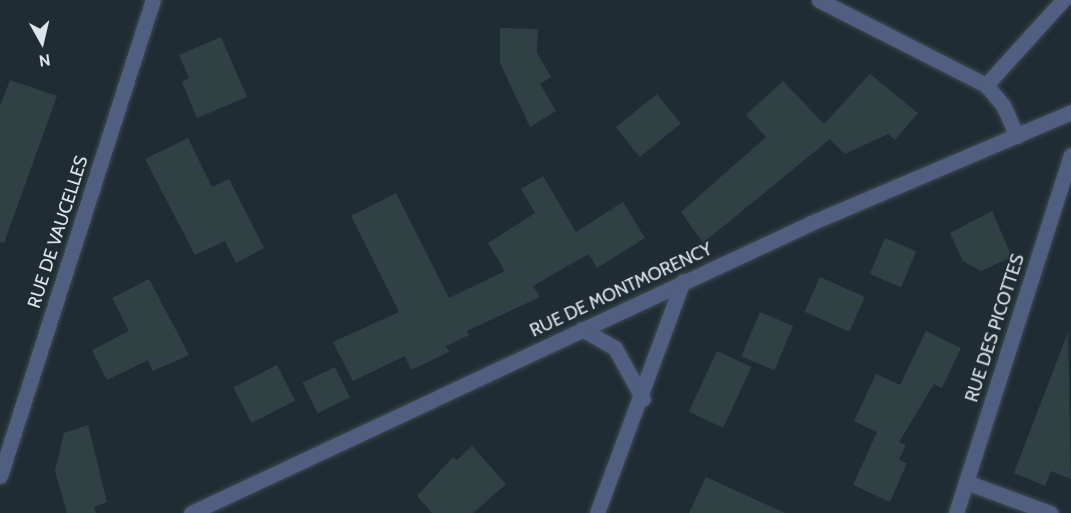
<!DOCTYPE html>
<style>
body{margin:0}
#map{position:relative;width:1071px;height:513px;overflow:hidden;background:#202c34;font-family:Cabin,sans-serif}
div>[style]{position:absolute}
.building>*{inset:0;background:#304144;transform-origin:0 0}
.roads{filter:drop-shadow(0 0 2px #3e4a51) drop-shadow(0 0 2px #3e4a51)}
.minor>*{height:15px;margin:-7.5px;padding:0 7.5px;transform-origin:7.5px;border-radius:7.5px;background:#505e80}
span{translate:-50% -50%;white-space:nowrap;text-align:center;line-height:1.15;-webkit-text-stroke:4.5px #202c34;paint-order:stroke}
.street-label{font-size:18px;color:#dde5ea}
.north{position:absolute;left:12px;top:12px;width:60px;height:60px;-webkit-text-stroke:4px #202c34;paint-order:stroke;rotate:172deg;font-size:16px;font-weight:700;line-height:24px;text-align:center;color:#dde5ea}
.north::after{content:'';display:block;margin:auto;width:21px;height:27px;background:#dde5ea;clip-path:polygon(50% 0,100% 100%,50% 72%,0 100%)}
</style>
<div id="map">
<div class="building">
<i style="clip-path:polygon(500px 28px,538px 29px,537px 53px,551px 77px,540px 84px,556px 111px,530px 127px,500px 63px)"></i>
<i style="clip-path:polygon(221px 37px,247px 97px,197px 118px,182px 82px,189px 78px,179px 55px)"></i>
<i style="clip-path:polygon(870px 74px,918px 113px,895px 140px,888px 134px,845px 154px,830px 139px,703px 243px,681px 212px,766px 137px,746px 115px,783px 81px,824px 124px)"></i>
<i style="clip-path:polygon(10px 80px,57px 96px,4px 243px,0 242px,0 106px)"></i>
<i style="left:657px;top:94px;width:38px;height:53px;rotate:51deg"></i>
<i style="clip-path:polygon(188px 138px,212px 187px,229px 179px,264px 248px,236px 263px,225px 241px,195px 255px,145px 159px)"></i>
<i style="clip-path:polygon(543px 176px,576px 232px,623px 202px,645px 238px,597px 268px,589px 254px,567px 266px,533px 286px,540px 297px,467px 331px,469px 335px,446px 346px,449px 352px,411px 370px,405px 356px,353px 381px,333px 342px,399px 312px,351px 216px,396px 193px,449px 298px,505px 271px,488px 243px,535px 213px,521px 189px)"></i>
<i style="clip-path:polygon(992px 211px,1012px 257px,981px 271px,963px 261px,950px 233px)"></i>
<i style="left:885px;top:238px;width:34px;height:39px;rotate:23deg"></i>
<i style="left:820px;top:277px;width:49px;height:38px;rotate:24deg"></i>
<i style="clip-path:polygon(149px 279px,189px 355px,153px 371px,148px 360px,107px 380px,92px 350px,129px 331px,112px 298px)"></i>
<i style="left:760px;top:312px;width:36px;height:48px;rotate:23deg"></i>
<i style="clip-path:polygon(926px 331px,961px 348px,942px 388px,934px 384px,899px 442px,894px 440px,906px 445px,899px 460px,907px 463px,890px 502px,853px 485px,877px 432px,854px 421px,876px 374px,900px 385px)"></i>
<i style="clip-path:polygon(1068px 332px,1071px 479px,1051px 471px,1045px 486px,1014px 473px)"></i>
<i style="left:717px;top:351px;width:38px;height:67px;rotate:25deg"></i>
<i style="left:277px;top:365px;width:40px;height:49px;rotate:63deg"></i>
<i style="left:335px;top:367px;width:34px;height:36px;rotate:64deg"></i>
<i style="clip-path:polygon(88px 425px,107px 502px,94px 507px,96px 513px,67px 513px,55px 471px,64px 433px)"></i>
<i style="clip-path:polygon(472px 446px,506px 484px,473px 513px,432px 513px,417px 496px,453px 457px,457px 460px)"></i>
<i style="clip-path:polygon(706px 477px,785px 513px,689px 513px)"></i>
</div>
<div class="roads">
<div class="minor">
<i style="left:819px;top:0;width:187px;rotate:27deg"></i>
<i style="left:986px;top:85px;width:26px;rotate:50deg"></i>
<i style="left:1003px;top:105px;width:34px;rotate:66deg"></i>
<i style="left:986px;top:85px;width:115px;rotate:-47.8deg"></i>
<i style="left:582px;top:329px;width:38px;rotate:30deg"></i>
<i style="left:615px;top:348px;width:58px;rotate:61.2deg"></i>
<i style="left:0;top:476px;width:500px;rotate:-72.2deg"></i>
<i style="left:966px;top:482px;width:90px;rotate:20.3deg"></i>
<i style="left:191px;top:513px;width:684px;rotate:-25.07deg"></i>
<i style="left:811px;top:223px;width:283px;rotate:-23.1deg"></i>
<i style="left:597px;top:513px;width:247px;rotate:-69.7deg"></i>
<i style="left:956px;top:513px;width:376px;rotate:-72.2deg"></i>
</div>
</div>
<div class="street-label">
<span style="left:58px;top:232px;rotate:-72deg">RUE DE VAUCELLES</span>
<span style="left:621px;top:290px;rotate:-25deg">RUE DE MONTMORENCY</span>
<span style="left:995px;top:328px;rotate:-72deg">RUE DES PICOTTES</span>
</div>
<div class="north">N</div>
</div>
